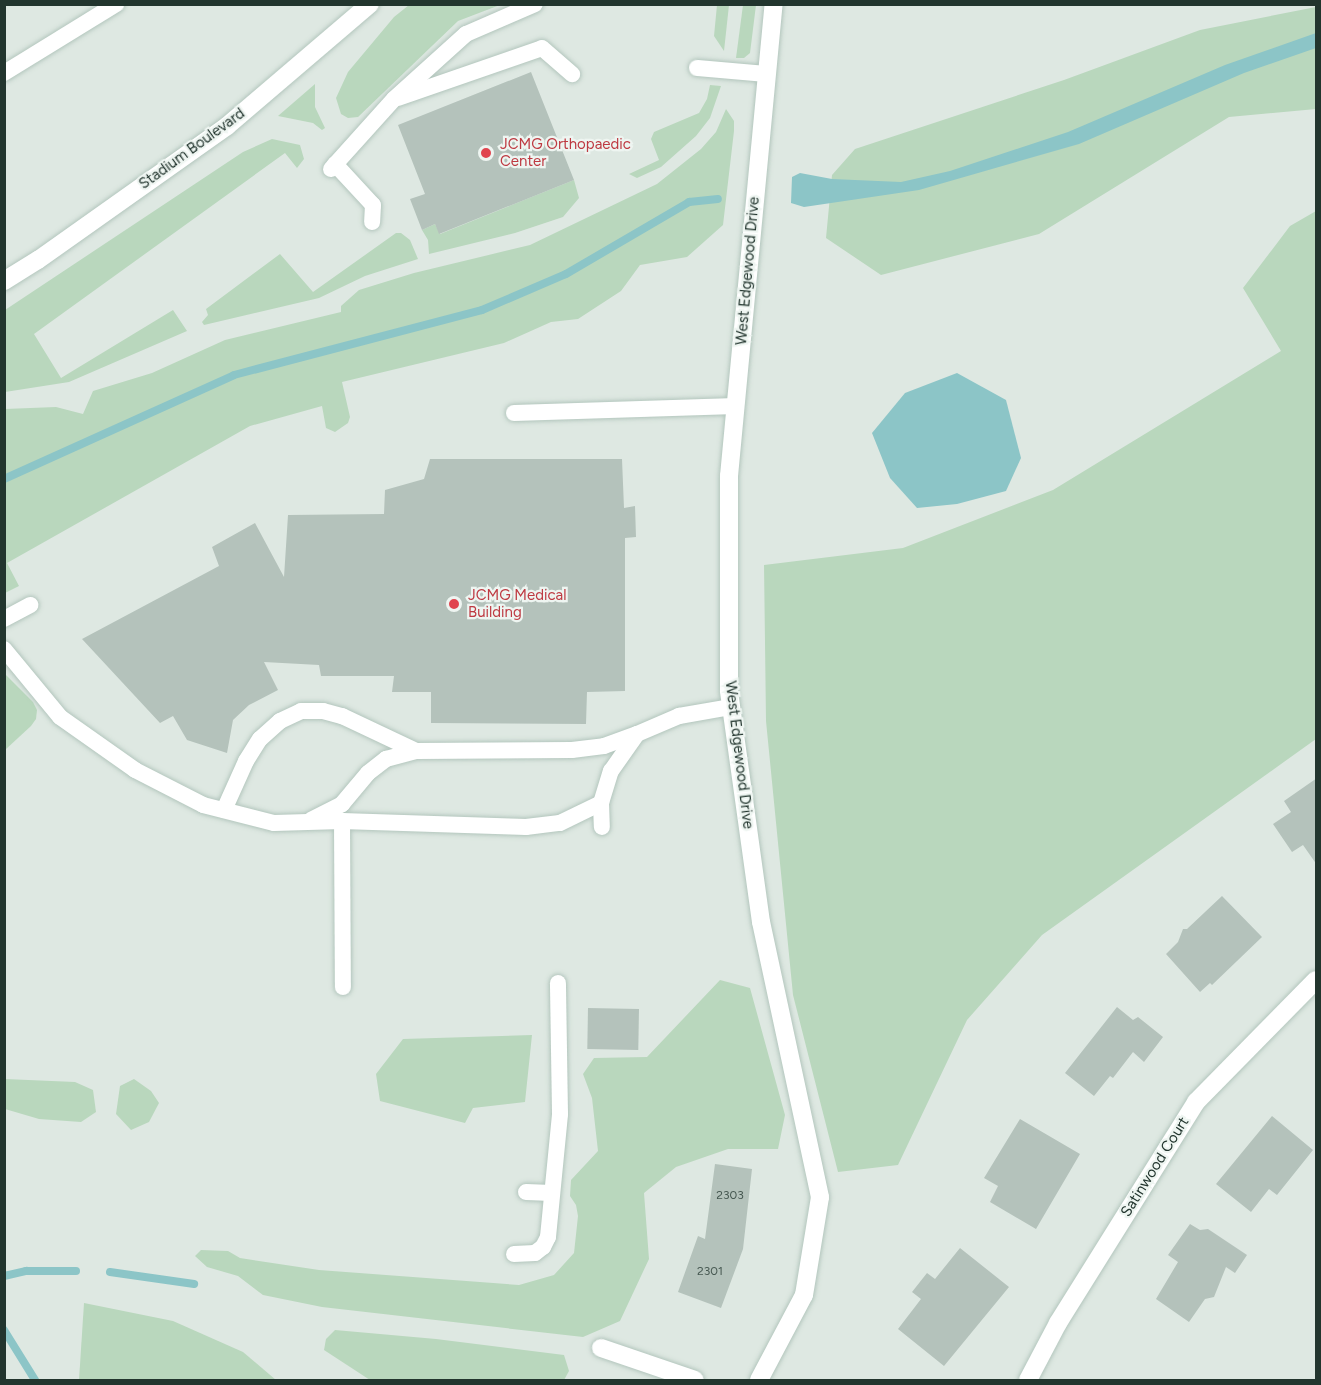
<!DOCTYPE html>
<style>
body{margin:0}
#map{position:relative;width:1321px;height:1385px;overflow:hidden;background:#dee8e2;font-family:Figtree,sans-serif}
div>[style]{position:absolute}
.green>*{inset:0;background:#b9d7bd}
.water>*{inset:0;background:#8cc5c7}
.stream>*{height:8px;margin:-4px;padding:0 4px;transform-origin:4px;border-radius:4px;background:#8cc5c7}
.building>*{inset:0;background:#b4c2bb;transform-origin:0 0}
.roads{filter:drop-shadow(0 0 2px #b3c6bd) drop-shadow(0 0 2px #b3c6bd)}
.service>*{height:16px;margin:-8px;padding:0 8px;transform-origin:8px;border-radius:8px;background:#fff}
.minor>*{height:18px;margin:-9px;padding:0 9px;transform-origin:9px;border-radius:9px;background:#fff}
.tertiary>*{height:18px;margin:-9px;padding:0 9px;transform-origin:9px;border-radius:9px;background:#fff}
.secondary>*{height:18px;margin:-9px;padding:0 9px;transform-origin:9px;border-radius:9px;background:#fff}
.dots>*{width:16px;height:16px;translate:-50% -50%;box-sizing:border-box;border:3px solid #eef5f1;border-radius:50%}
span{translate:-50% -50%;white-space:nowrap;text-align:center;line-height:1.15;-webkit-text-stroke:4.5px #eef5f1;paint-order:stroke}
.number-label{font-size:12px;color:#465851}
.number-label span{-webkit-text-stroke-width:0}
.health-label{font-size:15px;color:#be3a42}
.left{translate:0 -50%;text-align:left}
.street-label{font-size:15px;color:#22352e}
.frame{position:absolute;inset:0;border:6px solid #22352e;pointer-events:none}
</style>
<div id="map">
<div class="green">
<i style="clip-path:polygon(409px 5px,500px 5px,458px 21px,358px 117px,348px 118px,341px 114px,336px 98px,348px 72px,394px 17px)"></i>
<i style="clip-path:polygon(717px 5px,729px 5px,724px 51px,714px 36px)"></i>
<i style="clip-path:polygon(743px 5px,756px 5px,750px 53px,744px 58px,736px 58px)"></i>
<i style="clip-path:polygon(1316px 7px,1316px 109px,1229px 117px,1039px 234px,881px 275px,826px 238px,832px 175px,855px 149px,1064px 80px,1200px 30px)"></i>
<i style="clip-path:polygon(315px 84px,315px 107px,325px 128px,322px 130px,313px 123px,278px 116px)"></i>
<i style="clip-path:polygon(710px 85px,721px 86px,710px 118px,696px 136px,661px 167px,637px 178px,629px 174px,659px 160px,651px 139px,654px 132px,699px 113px,707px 99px)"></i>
<i style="clip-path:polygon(726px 109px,734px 121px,734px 131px,723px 225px,687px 257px,640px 265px,621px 291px,578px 319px,551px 322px,504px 343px,342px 382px,350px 417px,348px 423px,335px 432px,326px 428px,322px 406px,250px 426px,7px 563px,19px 586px,5px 593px,5px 409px,56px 407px,83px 414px,93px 391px,152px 373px,225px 340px,341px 312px,341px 306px,359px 290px,414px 273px,530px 245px,657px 184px,701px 149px,716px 132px)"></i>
<i style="clip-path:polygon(272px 139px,300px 145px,304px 159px,297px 168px,285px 153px,34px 334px,61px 378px,173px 310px,187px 331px,69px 382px,5px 392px,5px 310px,243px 152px)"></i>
<i style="clip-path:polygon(574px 180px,579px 198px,563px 217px,515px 233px,429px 254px,428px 240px,422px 230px,435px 224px,440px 234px)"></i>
<i style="clip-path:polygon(1316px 211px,1316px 739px,1042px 935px,967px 1020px,898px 1165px,838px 1172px,793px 995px,766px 721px,764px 565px,903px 548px,1053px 490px,1281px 351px,1243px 288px,1290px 226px)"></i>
<i style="clip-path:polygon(396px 233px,401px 233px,410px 240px,418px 259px,365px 276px,319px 298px,204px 325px,202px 322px,208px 315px,206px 309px,280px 254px,313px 292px)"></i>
<i style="clip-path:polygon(4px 673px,33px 702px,37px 710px,36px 719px,31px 726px,5px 750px)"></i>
<i style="clip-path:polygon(720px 980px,750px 988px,785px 1115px,778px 1149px,728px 1149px,676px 1167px,644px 1193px,649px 1259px,620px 1321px,583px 1337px,322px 1307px,263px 1295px,238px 1276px,207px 1267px,195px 1256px,201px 1250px,228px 1251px,240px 1258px,319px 1270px,519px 1285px,554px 1275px,574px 1253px,578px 1216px,576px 1205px,570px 1196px,571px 1180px,598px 1151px,592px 1098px,583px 1074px,594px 1058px,647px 1057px)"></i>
<i style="clip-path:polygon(532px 1035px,525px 1102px,473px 1108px,465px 1123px,380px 1101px,376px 1074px,403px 1039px)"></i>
<i style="clip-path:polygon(5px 1079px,75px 1082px,93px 1090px,96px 1112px,81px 1122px,39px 1119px,5px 1109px)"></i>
<i style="clip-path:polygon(134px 1079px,151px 1091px,159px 1103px,149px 1122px,131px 1130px,116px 1114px,120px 1086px)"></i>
<i style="clip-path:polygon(84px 1303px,173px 1321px,243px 1352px,276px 1380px,79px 1380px)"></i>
<i style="clip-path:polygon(335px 1330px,436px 1339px,564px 1355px,569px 1371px,564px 1380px,370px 1380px,324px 1350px,326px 1339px)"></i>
</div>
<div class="water">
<i style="clip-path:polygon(1316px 33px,1316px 48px,1244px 73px,1079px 144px,919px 190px,804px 207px,791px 203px,792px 177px,800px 173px,832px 179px,901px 182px,950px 171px,1068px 132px,1225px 65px)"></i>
<i style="clip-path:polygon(957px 373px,1006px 400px,1021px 458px,1006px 491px,957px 504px,917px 508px,890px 478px,872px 433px,905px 393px)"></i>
</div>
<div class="stream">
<i style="left:4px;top:479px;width:252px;rotate:-24.3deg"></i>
<i style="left:234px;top:375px;width:256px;rotate:-14.7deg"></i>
<i style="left:482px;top:310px;width:91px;rotate:-23.2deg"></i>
<i style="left:566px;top:274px;width:143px;rotate:-30.3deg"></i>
<i style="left:689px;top:202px;width:29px;rotate:-6deg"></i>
<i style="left:110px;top:1272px;width:85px;rotate:8.1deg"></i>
<i style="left:4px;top:1276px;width:23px;rotate:-13deg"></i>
<i style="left:26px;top:1271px;width:50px"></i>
<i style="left:4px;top:1330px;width:59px;rotate:58.2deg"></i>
</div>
<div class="building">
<i style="clip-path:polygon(531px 72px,574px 180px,439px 234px,435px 224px,422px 230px,410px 199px,425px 194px,398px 125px)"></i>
<i style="clip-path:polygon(430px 459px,622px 459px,624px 508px,635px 506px,636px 537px,625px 538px,625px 691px,587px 692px,586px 724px,431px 723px,431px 692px,392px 692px,394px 676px,321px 676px,319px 665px,264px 662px,278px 690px,249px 705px,233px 720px,227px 753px,187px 740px,173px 716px,160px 723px,82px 639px,219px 566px,212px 547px,255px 523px,284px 577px,288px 515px,384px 514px,385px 490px,424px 479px)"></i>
<i style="clip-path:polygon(1317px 778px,1317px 865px,1303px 845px,1292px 852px,1273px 824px,1291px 812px,1284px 801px)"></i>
<i style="clip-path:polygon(1222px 896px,1262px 937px,1212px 985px,1210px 983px,1200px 992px,1166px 954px,1178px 942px,1183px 929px,1187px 929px)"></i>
<i style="clip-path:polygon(1117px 1007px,1133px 1020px,1138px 1017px,1163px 1037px,1144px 1062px,1133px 1052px,1113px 1078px,1110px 1076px,1094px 1096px,1065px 1073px)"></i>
<i style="left:588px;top:1008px;width:51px;height:41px;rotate:1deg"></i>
<i style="clip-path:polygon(1272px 1116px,1313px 1150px,1277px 1195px,1269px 1189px,1251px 1212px,1216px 1184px)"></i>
<i style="clip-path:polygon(1020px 1119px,1080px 1154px,1036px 1229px,990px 1202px,998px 1186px,984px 1178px)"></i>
<i style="clip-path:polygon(715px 1164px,752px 1169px,743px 1249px,721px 1308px,678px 1292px,698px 1236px,705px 1239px)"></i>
<i style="clip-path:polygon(1190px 1224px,1200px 1230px,1208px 1229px,1247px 1255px,1235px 1273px,1226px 1267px,1214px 1297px,1205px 1299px,1189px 1322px,1156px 1299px,1178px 1262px,1168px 1255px)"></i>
<i style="clip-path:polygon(960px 1248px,1009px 1287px,944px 1366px,898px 1329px,921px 1299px,912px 1292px,927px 1273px,935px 1279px)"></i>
</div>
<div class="roads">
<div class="service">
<i style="left:697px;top:68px;width:70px;rotate:4.9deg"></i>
<i style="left:4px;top:73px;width:132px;rotate:-31.6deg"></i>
<i style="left:398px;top:98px;width:152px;rotate:-19.1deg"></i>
<i style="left:542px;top:48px;width:40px;rotate:41deg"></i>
<i style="left:335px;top:164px;width:56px;rotate:47.2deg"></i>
<i style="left:373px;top:205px;width:17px;rotate:93deg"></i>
<i style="left:331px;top:169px;width:94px;rotate:-48deg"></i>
<i style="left:394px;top:99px;width:97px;rotate:-42.1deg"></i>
<i style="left:466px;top:34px;width:75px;rotate:-23.5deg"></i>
<i style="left:514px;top:413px;width:222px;rotate:-1.8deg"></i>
<i style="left:4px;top:619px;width:30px;rotate:-28deg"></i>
<i style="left:4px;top:649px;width:88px;rotate:50.5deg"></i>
<i style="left:60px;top:717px;width:92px;rotate:35.2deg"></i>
<i style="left:135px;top:770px;width:76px;rotate:27.2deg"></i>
<i style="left:203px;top:805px;width:73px;rotate:14.2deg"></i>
<i style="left:274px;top:823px;width:68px;rotate:-1.7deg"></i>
<i style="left:342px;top:821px;width:184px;rotate:1.9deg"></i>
<i style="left:526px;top:827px;width:34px;rotate:-7deg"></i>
<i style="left:560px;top:823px;width:46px;rotate:-26deg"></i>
<i style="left:601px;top:803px;width:34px;rotate:-73deg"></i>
<i style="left:611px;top:771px;width:45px;rotate:-54.9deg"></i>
<i style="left:637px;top:734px;width:46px;rotate:-23.2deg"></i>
<i style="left:679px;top:716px;width:53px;rotate:-9.8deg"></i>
<i style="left:601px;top:803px;width:24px;rotate:88deg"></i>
<i style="left:224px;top:810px;width:54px;rotate:-65.8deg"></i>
<i style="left:246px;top:761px;width:26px;rotate:-58deg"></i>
<i style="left:260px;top:739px;width:27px;rotate:-42deg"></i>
<i style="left:280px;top:721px;width:23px;rotate:-25deg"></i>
<i style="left:301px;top:711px;width:22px"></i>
<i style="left:323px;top:711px;width:20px;rotate:15deg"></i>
<i style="left:342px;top:716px;width:82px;rotate:25.3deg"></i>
<i style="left:311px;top:820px;width:35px;rotate:-27deg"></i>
<i style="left:342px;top:804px;width:40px;rotate:-50deg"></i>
<i style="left:368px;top:773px;width:23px;rotate:-38deg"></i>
<i style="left:386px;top:759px;width:31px;rotate:-15deg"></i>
<i style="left:416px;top:751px;width:156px;rotate:-0.4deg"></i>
<i style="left:572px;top:750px;width:32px;rotate:-7deg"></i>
<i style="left:604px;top:746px;width:35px;rotate:-20deg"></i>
<i style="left:342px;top:821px;width:166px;rotate:89.7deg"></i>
<i style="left:526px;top:1192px;width:26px;rotate:2deg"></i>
<i style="left:514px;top:1254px;width:21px;rotate:-3deg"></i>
<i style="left:535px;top:1253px;width:10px;rotate:-37deg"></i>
<i style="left:543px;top:1247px;width:11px;rotate:-63deg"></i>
<i style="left:548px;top:1237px;width:124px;rotate:-84.4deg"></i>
<i style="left:560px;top:1114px;width:131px;rotate:-90.9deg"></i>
</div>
<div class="minor">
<i style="left:601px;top:1348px;width:99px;rotate:18.8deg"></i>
<i style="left:1028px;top:1380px;width:64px;rotate:-62.2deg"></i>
<i style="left:1058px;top:1323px;width:261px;rotate:-58deg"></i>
<i style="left:1196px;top:1102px;width:171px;rotate:-45.5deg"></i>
</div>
<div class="tertiary">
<i style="left:759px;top:1380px;width:96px;rotate:-62.1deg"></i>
<i style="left:804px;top:1295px;width:99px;rotate:-80.7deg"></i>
<i style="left:820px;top:1197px;width:281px;rotate:-102.1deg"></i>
<i style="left:761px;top:922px;width:234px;rotate:-97.9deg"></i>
<i style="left:729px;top:690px;width:214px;rotate:-90deg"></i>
<i style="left:729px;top:476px;width:474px;rotate:-84.6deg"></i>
</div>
<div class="secondary">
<i style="left:4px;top:281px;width:40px;rotate:-32deg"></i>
<i style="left:38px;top:260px;width:232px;rotate:-35.3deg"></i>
<i style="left:227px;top:126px;width:188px;rotate:-40.5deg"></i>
</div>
</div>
<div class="dots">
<i style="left:486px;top:153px;background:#e0444e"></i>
<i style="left:454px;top:604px;background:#e0444e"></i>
</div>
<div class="number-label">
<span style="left:730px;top:1196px">2303</span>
<span style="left:710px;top:1272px">2301</span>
</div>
<div class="health-label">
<span class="left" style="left:500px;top:153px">JCMG Orthopaedic<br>Center</span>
<span class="left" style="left:468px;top:604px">JCMG Medical<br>Building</span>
</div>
<div class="street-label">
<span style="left:192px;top:149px;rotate:-36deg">Stadium Boulevard</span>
<span style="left:748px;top:271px;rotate:-85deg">West Edgewood Drive</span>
<span style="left:739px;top:755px;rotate:83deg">West Edgewood Drive</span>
<span style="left:1155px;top:1167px;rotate:-58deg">Satinwood Court</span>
</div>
<div class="frame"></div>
</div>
